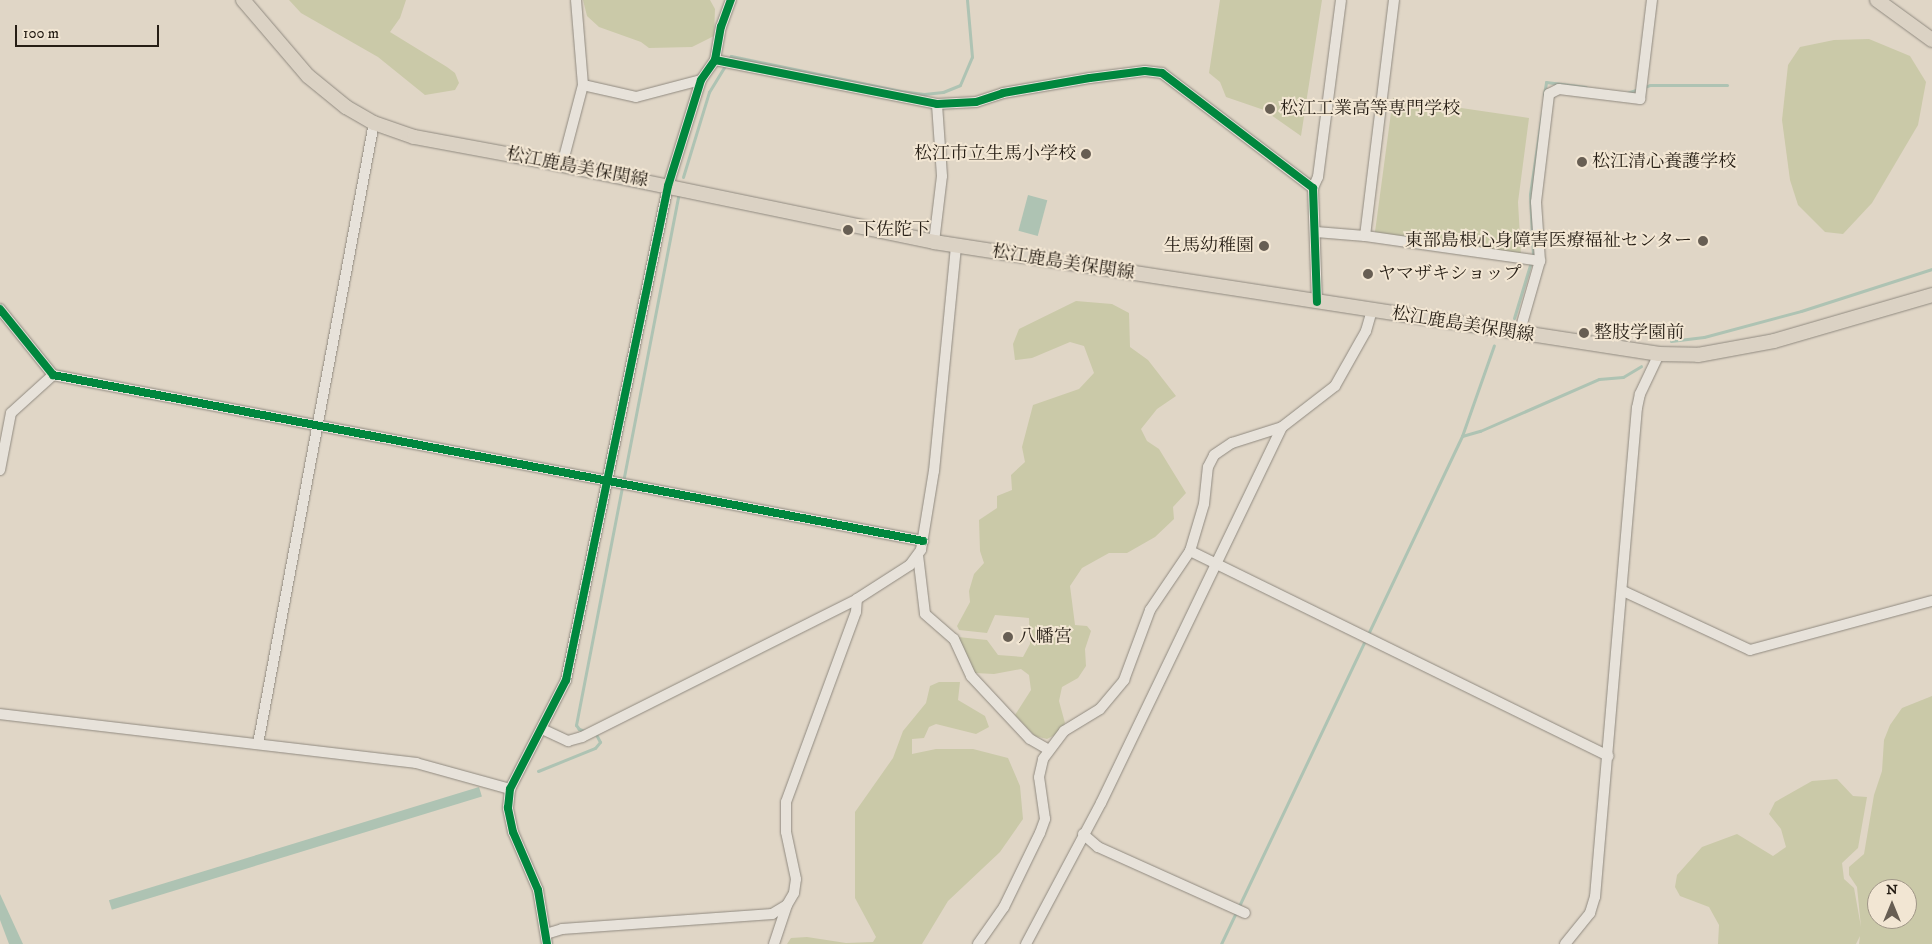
<!DOCTYPE html>
<meta charset="utf-8">
<style>
body{margin:0}
#map{position:relative;width:1932px;height:944px;overflow:hidden;background:#e0d6c6;font-family:"IM FELL DW Pica","Noto Serif JP",serif}
div>[style]{position:absolute}
.green>*{inset:0;background:#cac9a8}
.water>*{inset:0;background:#aec3b3;transform-origin:0 0}
.stream>*{height:3px;margin:-1.5px;padding:0 1.5px;transform-origin:1.5px;border-radius:1.5px;background:#aec3b3}
.roads{filter:drop-shadow(0 0 1px #908a80) drop-shadow(0 0 1px #908a80)}
.minor>*{height:10px;margin:-5px;padding:0 5px;transform-origin:5px;border-radius:5px;background:#e7e2da}
.major>*{height:14px;margin:-7px;padding:0 7px;transform-origin:7px;border-radius:7px;background:#dbd2c4}
.cycleway>*{height:8px;margin:-4px;padding:0 4px;transform-origin:4px;border-radius:4px;background:#00873e}
.dots>*{width:14px;height:14px;translate:-50% -50%;box-sizing:border-box;border:2px solid #f2e6d3;border-radius:50%}
span{translate:-50% -50%;white-space:nowrap;text-align:center;line-height:1.15;-webkit-text-stroke:4px #f2e6d3;paint-order:stroke}
.poi-label{font-size:18px;color:#261e15}
.left{translate:0 -50%;text-align:left}
.right{translate:-100% -50%;text-align:right}
.street-label{font-size:18px;color:#261e15}
.north{position:absolute;left:1867px;top:879px;width:50px;height:50px;box-sizing:border-box;background:#f2e6d3;border:1px solid #a09687;border-radius:50%;rotate:0deg;font-size:14px;font-weight:700;line-height:20px;text-align:center;color:#261e15}
.north::after{content:'';display:block;margin:auto;width:18px;height:22px;background:#675e53;clip-path:polygon(50% 0,100% 100%,50% 72%,0 100%)}
.scale{position:absolute;left:15px;top:25px;width:144px;height:22px;box-sizing:border-box;border:2px solid #261e15;border-top:0;padding-left:6px;font-size:15px;line-height:18px;white-space:nowrap;color:#261e15;-webkit-text-stroke:4px #f2e6d3;paint-order:stroke}
</style>
<div id="map">
<div class="green">
<i style="clip-path:polygon(289px 0,406px 0,400px 18px,390px 32px,447px 67px,455px 73px,459px 83px,455px 90px,425px 95px,378px 57px,301px 13px)"></i>
<i style="clip-path:polygon(583px 0,710px 0,715px 9px,714px 36px,692px 47px,649px 48px,641px 42px,599px 27px,587px 16px)"></i>
<i style="clip-path:polygon(1220px 0,1322px 0,1301px 136px,1264px 110px,1226px 97px,1220px 82px,1209px 73px)"></i>
<i style="clip-path:polygon(1869px 39px,1910px 56px,1926px 82px,1918px 125px,1872px 203px,1843px 234px,1825px 232px,1798px 205px,1790px 180px,1782px 120px,1788px 65px,1800px 47px,1834px 40px)"></i>
<i style="clip-path:polygon(1393px 98px,1529px 118px,1518px 202px,1521px 255px,1375px 232px)"></i>
<i style="clip-path:polygon(1076px 301px,1112px 304px,1129px 313px,1130px 347px,1148px 360px,1176px 396px,1157px 409px,1141px 429px,1147px 441px,1159px 449px,1186px 493px,1173px 507px,1174px 519px,1155px 537px,1127px 553px,1109px 553px,1082px 568px,1070px 586px,1075px 625px,1087px 626px,1091px 631px,1085px 649px,1086px 666px,1078px 678px,1062px 687px,1059px 701px,1065px 723px,1057px 734px,1047px 739px,1035px 736px,1015px 715px,1031px 690px,1029px 675px,1021px 669px,994px 674px,975px 673px,958px 637px,987px 640px,998px 655px,1023px 657px,1030px 644px,1029px 618px,995px 615px,987px 633px,959px 630px,957px 626px,970px 602px,969px 591px,974px 574px,984px 563px,980px 551px,979px 520px,997px 508px,997px 496px,1012px 490px,1011px 475px,1025px 462px,1022px 447px,1033px 405px,1079px 389px,1094px 373px,1084px 346px,1070px 342px,1032px 358px,1015px 360px,1013px 344px,1019px 329px)"></i>
<i style="clip-path:polygon(939px 682px,960px 682px,958px 700px,985px 716px,989px 727px,976px 734px,936px 724px,929px 727px,924px 738px,912px 739px,912px 754px,936px 749px,973px 749px,1008px 758px,1020px 786px,1023px 819px,1000px 852px,948px 901px,922px 944px,787px 944px,791px 938px,807px 937px,846px 943px,873px 942px,876px 937px,855px 898px,855px 812px,893px 758px,903px 731px,926px 703px,930px 686px)"></i>
<i style="clip-path:polygon(evenodd,1932px 696px,1932px 944px,1859px 944px,1860px 936px,1856px 944px,1718px 944px,1719px 925px,1709px 907px,1680px 896px,1675px 887px,1677px 875px,1702px 847px,1737px 834px,1773px 856px,1786px 847px,1781px 829px,1769px 814px,1775px 802px,1812px 781px,1837px 779px,1853px 796px,1867px 797px,1858px 848px,1842px 863px,1844px 879px,1854px 888px,1861px 927px,1857px 887px,1849px 875px,1849px 867px,1864px 854px,1874px 795px,1882px 771px,1884px 740px,1890px 725px,1902px 708px,1932px 696px,1877px 889px,1907px 889px,1907px 919px,1877px 919px,1877px 889px)"></i>
</div>
<div class="water">
<i style="left:1028px;top:195px;width:20px;height:37px;rotate:15deg"></i>
<i style="left:479px;top:787px;width:10px;height:387px;rotate:73deg"></i>
<i style="clip-path:polygon(0 894px,23px 944px,9px 944px,0 920px)"></i>
</div>
<div class="stream">
<i style="left:1627px;top:93px;width:24px;rotate:-19deg"></i>
<i style="left:1650px;top:85px;width:77px"></i>
<i style="left:1544px;top:95px;width:13px;rotate:-81deg"></i>
<i style="left:1546px;top:82px;width:40px;rotate:7.1deg"></i>
<i style="left:683px;top:177px;width:89px;rotate:-73deg"></i>
<i style="left:709px;top:92px;width:42px;rotate:-58.6deg"></i>
<i style="left:731px;top:56px;width:173px;rotate:11.7deg"></i>
<i style="left:900px;top:91px;width:24px;rotate:7deg"></i>
<i style="left:924px;top:94px;width:19px;rotate:-6deg"></i>
<i style="left:943px;top:92px;width:18px;rotate:-22deg"></i>
<i style="left:960px;top:85px;width:30px;rotate:-67deg"></i>
<i style="left:972px;top:57px;width:57px;rotate:-95deg"></i>
<i style="left:1514px;top:318px;width:66px;rotate:-73.2deg"></i>
<i style="left:1533px;top:255px;width:61px;rotate:-92.8deg"></i>
<i style="left:1530px;top:194px;width:81px;rotate:-81.5deg"></i>
<i style="left:1671px;top:341px;width:33px;rotate:-7deg"></i>
<i style="left:1704px;top:337px;width:100px;rotate:-15deg"></i>
<i style="left:1801px;top:311px;width:138px;rotate:-17.8deg"></i>
<i style="left:1462px;top:436px;width:96px;rotate:-70.6deg"></i>
<i style="left:587px;top:732px;width:9px;rotate:-159deg"></i>
<i style="left:579px;top:729px;width:5px;rotate:-127deg"></i>
<i style="left:576px;top:725px;width:543px;rotate:-79.06deg"></i>
<i style="left:538px;top:771px;width:61px;rotate:-22deg"></i>
<i style="left:595px;top:748px;width:8px;rotate:-50deg"></i>
<i style="left:600px;top:742px;width:9px;rotate:-117deg"></i>
<i style="left:1221px;top:944px;width:562px;rotate:-64.62deg"></i>
<i style="left:1462px;top:436px;width:19px;rotate:-16deg"></i>
<i style="left:1480px;top:431px;width:130px;rotate:-23.6deg"></i>
<i style="left:1599px;top:379px;width:24px;rotate:-5deg"></i>
<i style="left:1623px;top:377px;width:21px;rotate:-31deg"></i>
</div>
<div class="roads">
<div class="minor">
<i style="left:715px;top:60px;width:226px;rotate:11.2deg"></i>
<i style="left:937px;top:104px;width:39px;rotate:-3deg"></i>
<i style="left:976px;top:102px;width:28px;rotate:-18deg"></i>
<i style="left:1003px;top:93px;width:88px;rotate:-9.8deg"></i>
<i style="left:1090px;top:78px;width:55px;rotate:-7.3deg"></i>
<i style="left:1145px;top:71px;width:17px;rotate:7deg"></i>
<i style="left:1162px;top:73px;width:190px;rotate:37.3deg"></i>
<i style="left:1313px;top:188px;width:114px;rotate:88deg"></i>
<i style="left:583px;top:85px;width:54px;rotate:12.8deg"></i>
<i style="left:636px;top:97px;width:67px;rotate:-14.7deg"></i>
<i style="left:562px;top:165px;width:83px;rotate:-75.3deg"></i>
<i style="left:583px;top:85px;width:85px;rotate:-94.7deg"></i>
<i style="left:1313px;top:188px;width:12px;rotate:-66deg"></i>
<i style="left:1318px;top:177px;width:178px;rotate:-82.6deg"></i>
<i style="left:1316px;top:232px;width:49px;rotate:4.7deg"></i>
<i style="left:1365px;top:236px;width:238px;rotate:-83deg"></i>
<i style="left:1365px;top:236px;width:177px;rotate:8.1deg"></i>
<i style="left:934px;top:242px;width:66px;rotate:-83.1deg"></i>
<i style="left:942px;top:176px;width:72px;rotate:-94deg"></i>
<i style="left:0;top:309px;width:85px;rotate:51.2deg"></i>
<i style="left:53px;top:375px;width:886px;rotate:10.8deg"></i>
<i style="left:1519px;top:334px;width:76px;rotate:-74deg"></i>
<i style="left:1540px;top:261px;width:59px;rotate:-93.9deg"></i>
<i style="left:1536px;top:202px;width:109px;rotate:-83.1deg"></i>
<i style="left:1549px;top:94px;width:11px;rotate:-27deg"></i>
<i style="left:1559px;top:89px;width:82px;rotate:7deg"></i>
<i style="left:1640px;top:99px;width:100px;rotate:-83.1deg"></i>
<i style="left:0;top:470px;width:58px;rotate:-79.1deg"></i>
<i style="left:11px;top:413px;width:57px;rotate:-42.1deg"></i>
<i style="left:1190px;top:551px;width:466px;rotate:26.1deg"></i>
<i style="left:918px;top:555px;width:59px;rotate:83.2deg"></i>
<i style="left:925px;top:614px;width:38px;rotate:41deg"></i>
<i style="left:954px;top:639px;width:41px;rotate:65.3deg"></i>
<i style="left:971px;top:676px;width:86px;rotate:46.9deg"></i>
<i style="left:1030px;top:739px;width:22px;rotate:30deg"></i>
<i style="left:1623px;top:591px;width:140px;rotate:24.9deg"></i>
<i style="left:1750px;top:650px;width:188px;rotate:-15.1deg"></i>
<i style="left:0;top:714px;width:419px;rotate:6.7deg"></i>
<i style="left:416px;top:763px;width:98px;rotate:15.5deg"></i>
<i style="left:542px;top:729px;width:29px;rotate:25deg"></i>
<i style="left:568px;top:741px;width:15px;rotate:-16deg"></i>
<i style="left:582px;top:737px;width:308px;rotate:-26.6deg"></i>
<i style="left:857px;top:599px;width:63px;rotate:-32.7deg"></i>
<i style="left:910px;top:565px;width:19px;rotate:-54deg"></i>
<i style="left:921px;top:550px;width:80px;rotate:-80.7deg"></i>
<i style="left:934px;top:471px;width:226px;rotate:-84.4deg"></i>
<i style="left:258px;top:744px;width:632px;rotate:-79.42deg"></i>
<i style="left:1083px;top:834px;width:20px;rotate:41deg"></i>
<i style="left:1098px;top:847px;width:161px;rotate:24.2deg"></i>
<i style="left:546px;top:934px;width:17px;rotate:-17deg"></i>
<i style="left:562px;top:929px;width:211px;rotate:-4.1deg"></i>
<i style="left:772px;top:914px;width:17px;rotate:-31deg"></i>
<i style="left:787px;top:905px;width:14px;rotate:-60deg"></i>
<i style="left:794px;top:893px;width:14px;rotate:-82deg"></i>
<i style="left:796px;top:879px;width:48px;rotate:-102deg"></i>
<i style="left:786px;top:832px;width:30px;rotate:-90deg"></i>
<i style="left:786px;top:802px;width:202px;rotate:-69.8deg"></i>
<i style="left:856px;top:612px;width:13px;rotate:-86deg"></i>
<i style="left:547px;top:944px;width:55px;rotate:-99.5deg"></i>
<i style="left:538px;top:890px;width:63px;rotate:-113.3deg"></i>
<i style="left:513px;top:832px;width:25px;rotate:-102deg"></i>
<i style="left:508px;top:808px;width:19px;rotate:-84deg"></i>
<i style="left:510px;top:789px;width:123px;rotate:-62.8deg"></i>
<i style="left:566px;top:680px;width:504px;rotate:-78.33deg"></i>
<i style="left:668px;top:186px;width:111px;rotate:-72.7deg"></i>
<i style="left:701px;top:80px;width:24px;rotate:-55deg"></i>
<i style="left:715px;top:60px;width:34px;rotate:-80deg"></i>
<i style="left:721px;top:27px;width:29px;rotate:-70deg"></i>
<i style="left:774px;top:944px;width:41px;rotate:-71.6deg"></i>
<i style="left:978px;top:944px;width:45px;rotate:-54.9deg"></i>
<i style="left:1004px;top:907px;width:82px;rotate:-64.1deg"></i>
<i style="left:1040px;top:833px;width:15px;rotate:-70deg"></i>
<i style="left:1045px;top:819px;width:42px;rotate:-98.1deg"></i>
<i style="left:1039px;top:777px;width:18px;rotate:-77deg"></i>
<i style="left:1043px;top:759px;width:35px;rotate:-53deg"></i>
<i style="left:1064px;top:731px;width:42px;rotate:-31.4deg"></i>
<i style="left:1100px;top:709px;width:38px;rotate:-50deg"></i>
<i style="left:1124px;top:680px;width:75px;rotate:-69.6deg"></i>
<i style="left:1150px;top:610px;width:71px;rotate:-55.9deg"></i>
<i style="left:1190px;top:551px;width:49px;rotate:-73.4deg"></i>
<i style="left:1204px;top:504px;width:37px;rotate:-84deg"></i>
<i style="left:1208px;top:467px;width:13px;rotate:-63deg"></i>
<i style="left:1214px;top:455px;width:22px;rotate:-34deg"></i>
<i style="left:1232px;top:443px;width:52px;rotate:-17.7deg"></i>
<i style="left:1026px;top:944px;width:160px;rotate:-62deg"></i>
<i style="left:1101px;top:803px;width:417px;rotate:-64.3deg"></i>
<i style="left:1282px;top:427px;width:67px;rotate:-37.7deg"></i>
<i style="left:1335px;top:386px;width:63px;rotate:-60.6deg"></i>
<i style="left:1366px;top:331px;width:22px;rotate:-74deg"></i>
<i style="left:1565px;top:944px;width:40px;rotate:-51deg"></i>
<i style="left:1590px;top:913px;width:17px;rotate:-73deg"></i>
<i style="left:1595px;top:897px;width:491px;rotate:-85.1deg"></i>
<i style="left:1637px;top:408px;width:14px;rotate:-78deg"></i>
<i style="left:1640px;top:394px;width:44px;rotate:-64.6deg"></i>
</div>
<div class="major">
<i style="left:243px;top:0;width:100px;rotate:49.5deg"></i>
<i style="left:308px;top:76px;width:49px;rotate:39.2deg"></i>
<i style="left:346px;top:107px;width:32px;rotate:30deg"></i>
<i style="left:374px;top:123px;width:42px;rotate:19.3deg"></i>
<i style="left:414px;top:137px;width:122px;rotate:10.4deg"></i>
<i style="left:534px;top:159px;width:409px;rotate:11.7deg"></i>
<i style="left:934px;top:242px;width:734px;rotate:8.78deg"></i>
<i style="left:1659px;top:354px;width:39px;rotate:1deg"></i>
<i style="left:1698px;top:355px;width:77px;rotate:-10.4deg"></i>
<i style="left:1774px;top:341px;width:165px;rotate:-16.2deg"></i>
<i style="left:1877px;top:0;width:68px;rotate:36deg"></i>
</div>
</div>
<div class="cycleway">
<i style="left:715px;top:60px;width:226px;rotate:11.2deg"></i>
<i style="left:937px;top:104px;width:39px;rotate:-3deg"></i>
<i style="left:976px;top:102px;width:28px;rotate:-18deg"></i>
<i style="left:1003px;top:93px;width:88px;rotate:-9.8deg"></i>
<i style="left:1090px;top:78px;width:55px;rotate:-7.3deg"></i>
<i style="left:1145px;top:71px;width:17px;rotate:7deg"></i>
<i style="left:1162px;top:73px;width:190px;rotate:37.3deg"></i>
<i style="left:1313px;top:188px;width:114px;rotate:88deg"></i>
<i style="left:0;top:309px;width:85px;rotate:51.2deg"></i>
<i style="left:53px;top:375px;width:886px;rotate:10.8deg"></i>
<i style="left:547px;top:944px;width:55px;rotate:-99.5deg"></i>
<i style="left:538px;top:890px;width:63px;rotate:-113.3deg"></i>
<i style="left:513px;top:832px;width:25px;rotate:-102deg"></i>
<i style="left:508px;top:808px;width:19px;rotate:-84deg"></i>
<i style="left:510px;top:789px;width:123px;rotate:-62.8deg"></i>
<i style="left:566px;top:680px;width:504px;rotate:-78.33deg"></i>
<i style="left:668px;top:186px;width:111px;rotate:-72.7deg"></i>
<i style="left:701px;top:80px;width:24px;rotate:-55deg"></i>
<i style="left:715px;top:60px;width:34px;rotate:-80deg"></i>
<i style="left:721px;top:27px;width:29px;rotate:-70deg"></i>
</div>
<div class="dots">
<i style="left:1270px;top:109px;background:#675e53"></i>
<i style="left:1086px;top:154px;background:#675e53"></i>
<i style="left:1582px;top:162px;background:#675e53"></i>
<i style="left:848px;top:230px;background:#675e53"></i>
<i style="left:1703px;top:241px;background:#675e53"></i>
<i style="left:1264px;top:246px;background:#675e53"></i>
<i style="left:1368px;top:274px;background:#675e53"></i>
<i style="left:1584px;top:333px;background:#675e53"></i>
<i style="left:1008px;top:637px;background:#675e53"></i>
</div>
<div class="poi-label">
<span class="left" style="left:1280px;top:109px">松江工業高等専門学校</span>
<span class="right" style="left:1076px;top:154px">松江市立生馬小学校</span>
<span class="left" style="left:1592px;top:162px">松江清心養護学校</span>
<span class="left" style="left:858px;top:230px">下佐陀下</span>
<span class="right" style="left:1692px;top:241px">東部島根心身障害医療福祉センター</span>
<span class="right" style="left:1254px;top:246px">生馬幼稚園</span>
<span class="left" style="left:1378px;top:274px">ヤマザキショップ</span>
<span class="left" style="left:1594px;top:333px">整肢学園前</span>
<span class="left" style="left:1018px;top:637px">八幡宮</span>
</div>
<div class="street-label">
<span style="left:577px;top:168px;rotate:11deg">松江鹿島美保関線</span>
<span style="left:1063px;top:263px;rotate:9deg">松江鹿島美保関線</span>
<span style="left:1463px;top:325px;rotate:9deg">松江鹿島美保関線</span>
</div>
<div class="north">N</div>
<div class="scale">100 m</div>
</div>
